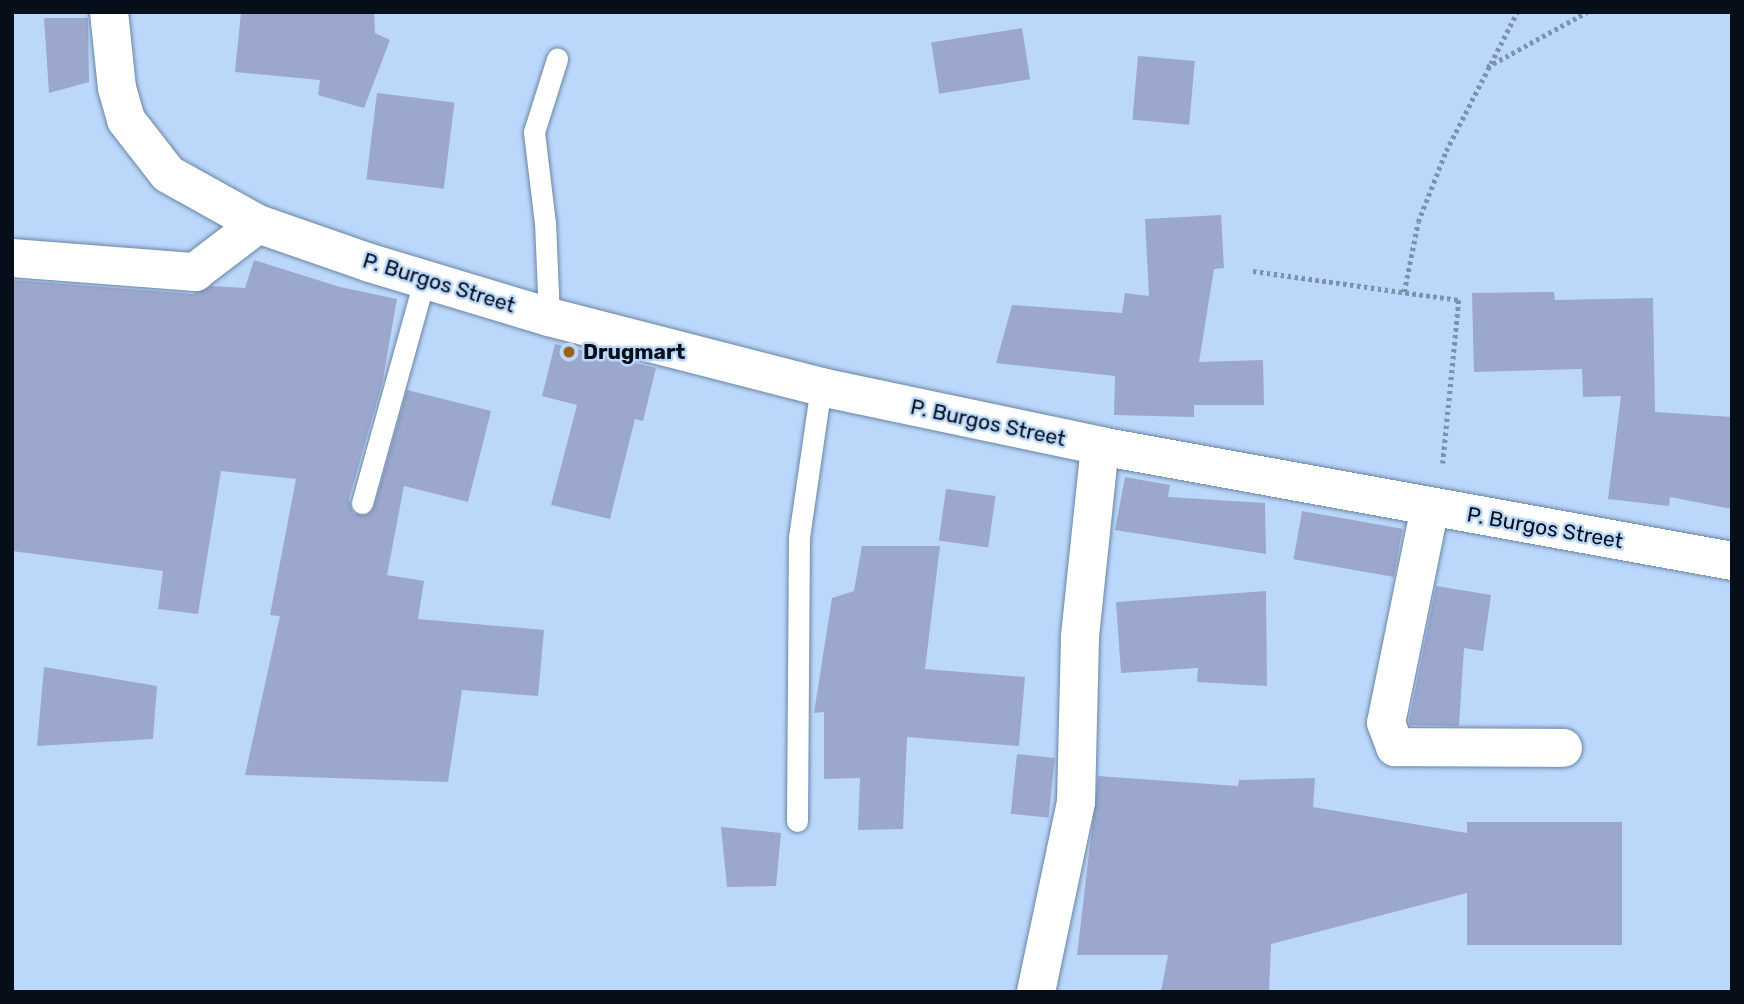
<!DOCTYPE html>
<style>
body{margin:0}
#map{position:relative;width:1744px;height:1004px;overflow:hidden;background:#bbd8fb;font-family:Rubik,sans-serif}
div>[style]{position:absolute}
.building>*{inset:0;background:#9ca7ce;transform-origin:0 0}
.path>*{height:4.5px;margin-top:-2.25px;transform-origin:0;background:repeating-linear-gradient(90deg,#7c92ad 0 3.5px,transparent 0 7px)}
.roads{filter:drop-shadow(0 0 2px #6a85a5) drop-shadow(0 0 2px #6a85a5)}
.lane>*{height:21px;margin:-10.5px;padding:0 10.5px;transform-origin:10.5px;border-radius:10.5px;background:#fff}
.street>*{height:38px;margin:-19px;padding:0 19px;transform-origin:19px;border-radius:19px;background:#fff}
.secondary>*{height:38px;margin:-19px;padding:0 19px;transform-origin:19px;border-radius:19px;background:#fff}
.dots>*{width:19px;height:19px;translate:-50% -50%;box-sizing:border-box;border:4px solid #bbd8fb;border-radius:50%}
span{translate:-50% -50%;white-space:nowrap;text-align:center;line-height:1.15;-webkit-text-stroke:5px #bbd8fb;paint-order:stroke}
.street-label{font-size:21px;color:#050e19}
.poi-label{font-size:21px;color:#050e19;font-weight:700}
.left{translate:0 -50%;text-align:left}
.frame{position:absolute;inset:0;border:14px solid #050e19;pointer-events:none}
</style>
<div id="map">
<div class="building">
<i style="clip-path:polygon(241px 12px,374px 12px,375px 33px,390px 40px,364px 108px,318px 95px,320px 80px,235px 72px)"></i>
<i style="clip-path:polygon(44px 18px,88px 18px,89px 82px,49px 93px)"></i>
<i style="left:1022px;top:28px;width:52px;height:92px;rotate:81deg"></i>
<i style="left:1138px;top:56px;width:57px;height:64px;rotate:5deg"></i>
<i style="left:377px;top:93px;width:78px;height:87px;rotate:7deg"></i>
<i style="clip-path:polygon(1221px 215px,1224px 268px,1214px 269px,1199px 362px,1263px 360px,1264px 405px,1194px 405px,1194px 417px,1114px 415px,1115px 376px,996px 363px,1012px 305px,1122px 313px,1125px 293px,1149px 296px,1145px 219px)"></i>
<i style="clip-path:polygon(254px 260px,340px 287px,397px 299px,382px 384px,349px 499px,353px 513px,366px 515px,374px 507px,407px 390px,491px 411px,468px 502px,404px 486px,387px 575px,424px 581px,418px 619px,544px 630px,538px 696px,462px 690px,448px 782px,245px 775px,280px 616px,270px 615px,296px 479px,221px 471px,198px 614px,158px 609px,163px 571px,12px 551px,12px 280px,193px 294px,212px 286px,245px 288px)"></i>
<i style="clip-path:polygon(1554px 292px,1555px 300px,1653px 298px,1655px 412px,1732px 417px,1732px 509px,1670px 497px,1669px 506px,1608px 499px,1621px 396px,1583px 397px,1582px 369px,1474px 372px,1472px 293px)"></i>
<i style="clip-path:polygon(555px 344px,656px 368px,643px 421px,635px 419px,610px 519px,551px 505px,577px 405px,542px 396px)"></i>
<i style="clip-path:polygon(1125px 477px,1170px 485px,1168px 497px,1265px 503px,1266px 554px,1115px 530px)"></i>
<i style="left:946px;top:489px;width:50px;height:52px;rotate:8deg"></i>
<i style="left:1302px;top:511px;width:102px;height:49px;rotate:10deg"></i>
<i style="clip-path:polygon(862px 546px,940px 546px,925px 669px,1025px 677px,1019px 746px,907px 737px,903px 829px,858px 830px,860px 778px,824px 779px,824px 712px,814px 713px,832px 598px,854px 591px)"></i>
<i style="clip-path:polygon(1436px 586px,1491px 595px,1483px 651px,1464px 648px,1459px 726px,1410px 725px,1409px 721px)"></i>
<i style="clip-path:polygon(1266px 591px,1267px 686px,1197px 682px,1198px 668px,1121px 673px,1116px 602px)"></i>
<i style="clip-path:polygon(44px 667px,157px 686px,153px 739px,37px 746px)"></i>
<i style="left:1017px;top:754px;width:38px;height:60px;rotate:6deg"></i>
<i style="clip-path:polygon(1098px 776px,1238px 786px,1239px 780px,1315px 778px,1313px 807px,1467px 833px,1467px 822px,1622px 822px,1622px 945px,1467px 945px,1467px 893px,1271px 944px,1269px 992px,1161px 992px,1168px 955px,1077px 955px)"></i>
<i style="clip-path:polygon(721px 827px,781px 833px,776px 886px,727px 887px)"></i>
</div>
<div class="path">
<i style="left:1487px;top:67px;width:114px;rotate:-28.8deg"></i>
<i style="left:1253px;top:271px;width:208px;rotate:8deg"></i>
<i style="left:1459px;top:300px;width:164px;rotate:95.6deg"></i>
<i style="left:1404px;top:292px;width:71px;rotate:-78.7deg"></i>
<i style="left:1418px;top:222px;width:76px;rotate:-68.5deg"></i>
<i style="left:1446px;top:151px;width:156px;rotate:-62.9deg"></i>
</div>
<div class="roads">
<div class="lane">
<i style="left:549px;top:317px;width:94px;rotate:-92.4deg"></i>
<i style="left:545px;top:223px;width:92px;rotate:-96.9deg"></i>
<i style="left:534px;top:132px;width:77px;rotate:-72.5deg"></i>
<i style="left:362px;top:503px;width:234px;rotate:-74.4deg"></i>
<i style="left:797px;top:821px;width:284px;rotate:-89.6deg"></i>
<i style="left:799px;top:537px;width:152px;rotate:-81.7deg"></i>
</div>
<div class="street">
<i style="left:12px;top:258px;width:184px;rotate:4.4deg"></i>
<i style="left:195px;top:272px;width:79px;rotate:-37.3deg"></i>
<i style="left:1430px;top:507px;width:220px;rotate:101.5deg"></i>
<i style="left:1386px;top:723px;width:26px;rotate:69deg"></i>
<i style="left:1395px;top:747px;width:168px;rotate:0.3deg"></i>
<i style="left:1036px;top:992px;width:194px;rotate:-78.1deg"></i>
<i style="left:1076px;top:802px;width:166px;rotate:-88.6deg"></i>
<i style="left:1080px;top:636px;width:191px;rotate:-84deg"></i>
</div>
<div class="secondary">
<i style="left:109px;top:12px;width:76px;rotate:84deg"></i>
<i style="left:117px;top:88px;width:33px;rotate:74deg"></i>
<i style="left:126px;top:120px;width:68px;rotate:52.1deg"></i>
<i style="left:168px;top:174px;width:103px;rotate:29.1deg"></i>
<i style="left:258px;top:224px;width:119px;rotate:19.2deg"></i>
<i style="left:370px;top:263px;width:187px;rotate:16.8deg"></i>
<i style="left:549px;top:317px;width:281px;rotate:14.4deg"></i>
<i style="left:821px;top:387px;width:285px;rotate:11.9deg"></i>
<i style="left:1100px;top:446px;width:642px;rotate:10.31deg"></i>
</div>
</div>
<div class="dots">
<i style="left:569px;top:352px;background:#976618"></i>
</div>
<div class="street-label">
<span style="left:439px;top:283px;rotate:17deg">P. Burgos Street</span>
<span style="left:988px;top:423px;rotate:12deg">P. Burgos Street</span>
<span style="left:1545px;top:528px;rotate:10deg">P. Burgos Street</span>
</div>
<div class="poi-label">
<span class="left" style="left:583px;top:352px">Drugmart</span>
</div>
<div class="frame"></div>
</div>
